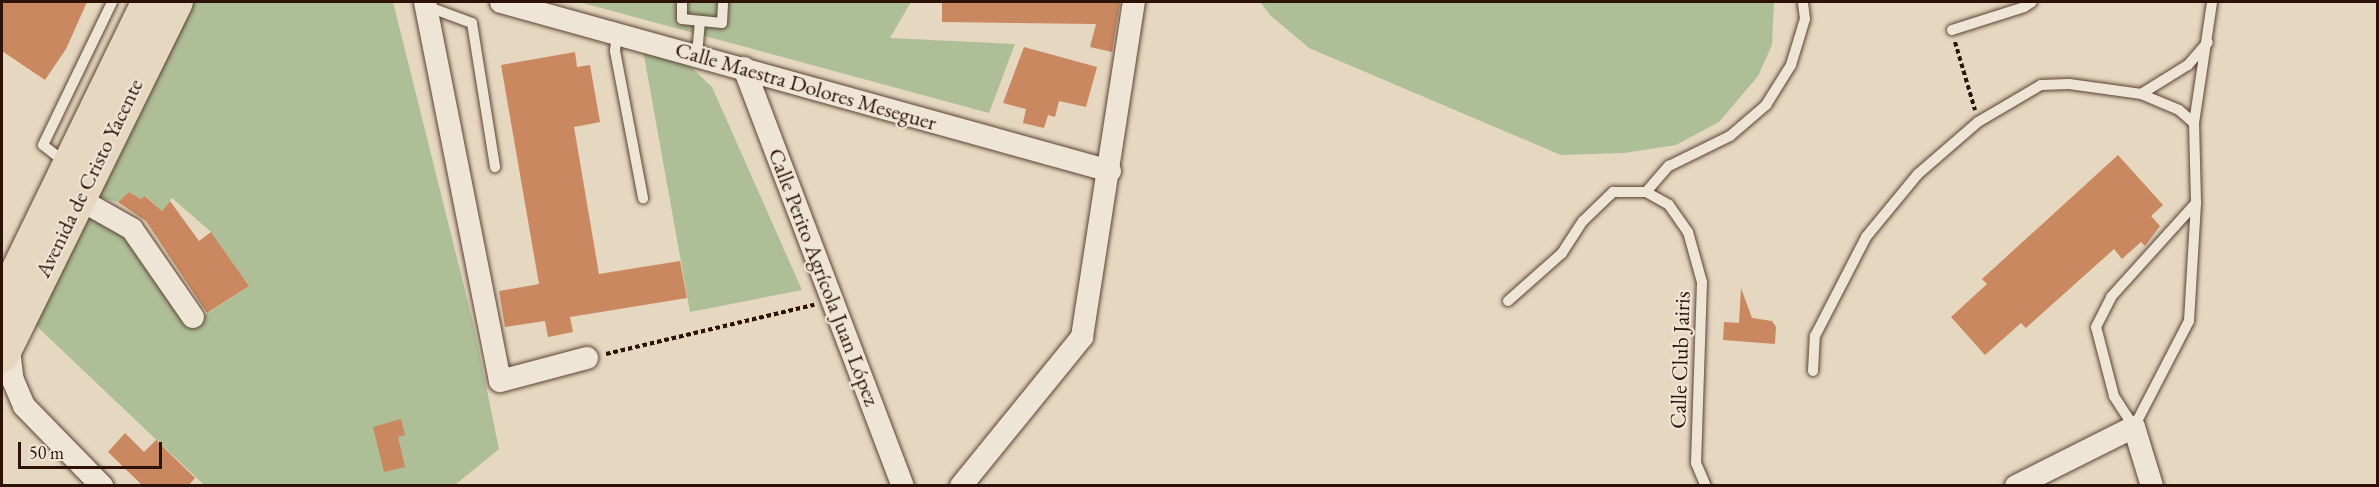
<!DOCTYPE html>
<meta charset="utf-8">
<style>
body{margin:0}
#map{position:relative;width:2379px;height:487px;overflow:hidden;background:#e6d7c0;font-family:"EB Garamond",serif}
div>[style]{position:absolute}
.green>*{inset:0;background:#aebf97}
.building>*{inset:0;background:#c9885f}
.path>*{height:4px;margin-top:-2px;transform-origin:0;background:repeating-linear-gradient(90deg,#2d1207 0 4.5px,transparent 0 7.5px)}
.roads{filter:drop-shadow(0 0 2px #5b4335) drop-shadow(0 0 2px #5b4335)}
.lane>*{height:10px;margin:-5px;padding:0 5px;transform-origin:5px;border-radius:5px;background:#efe5d6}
.street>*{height:22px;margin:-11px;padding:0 11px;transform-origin:11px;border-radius:11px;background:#efe5d6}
.primary>*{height:33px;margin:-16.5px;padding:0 16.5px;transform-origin:16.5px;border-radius:16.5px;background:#e6d7c0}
span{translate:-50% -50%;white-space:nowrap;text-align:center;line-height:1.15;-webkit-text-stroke:4.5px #efe5d6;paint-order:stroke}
.street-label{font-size:22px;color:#2d1207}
.frame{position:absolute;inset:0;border:3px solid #2d1207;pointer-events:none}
.scale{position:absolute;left:18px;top:442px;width:144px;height:27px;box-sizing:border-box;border:3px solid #2d1207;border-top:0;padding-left:8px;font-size:18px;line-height:21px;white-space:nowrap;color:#2d1207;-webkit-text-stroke:4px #efe5d6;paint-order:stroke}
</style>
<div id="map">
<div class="green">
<i style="clip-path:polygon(189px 2px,393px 2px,473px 322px,499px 449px,455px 485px,204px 485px,28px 318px,80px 209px,131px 238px,188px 326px,249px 286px,211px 232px,172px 198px,162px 211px,146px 196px,141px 199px,129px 192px,118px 202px,89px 195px)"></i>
<i style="clip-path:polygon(579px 2px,911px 2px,890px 38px,1015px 44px,989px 113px)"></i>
<i style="clip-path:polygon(1260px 2px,1774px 2px,1772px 45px,1758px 76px,1719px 122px,1676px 145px,1624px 153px,1561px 155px,1309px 48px,1270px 15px)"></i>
<i style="clip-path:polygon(643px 50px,690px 66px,712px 87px,802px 290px,690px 312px)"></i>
</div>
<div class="building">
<i style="clip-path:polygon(2px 2px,87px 2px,66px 49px,45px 80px,2px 51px)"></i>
<i style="clip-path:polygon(942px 2px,1120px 2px,1112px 52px,1090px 47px,1096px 24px,942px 22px)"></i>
<i style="clip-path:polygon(1024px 47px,1097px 67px,1086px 107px,1059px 101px,1055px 117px,1048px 115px,1044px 128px,1023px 123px,1026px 109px,1003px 103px)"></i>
<i style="clip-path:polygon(575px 52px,577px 67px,590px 65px,600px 122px,574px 127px,599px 274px,680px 261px,687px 298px,570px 317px,573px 332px,548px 337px,545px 321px,505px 327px,499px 291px,539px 284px,501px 65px)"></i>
<i style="clip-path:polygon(2118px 155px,2163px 205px,2151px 216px,2160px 226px,2145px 246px,2141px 242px,2122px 259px,2114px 249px,2026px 328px,2021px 323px,1985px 355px,1951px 317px,1987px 284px,1982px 279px)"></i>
<i style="clip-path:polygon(129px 192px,141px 199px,145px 196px,162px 211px,170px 201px,199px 241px,211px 232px,249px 286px,207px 313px,146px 221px,118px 202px)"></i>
<i style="clip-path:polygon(1741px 288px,1752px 318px,1772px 321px,1776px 327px,1775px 344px,1723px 340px,1724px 322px,1739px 323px)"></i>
<i style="clip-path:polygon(401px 419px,405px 435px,398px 437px,405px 467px,384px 472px,373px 427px)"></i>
<i style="clip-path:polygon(125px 433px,144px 452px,156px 440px,195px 478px,188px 486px,143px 486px,108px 452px)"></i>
</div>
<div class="path">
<i style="left:1955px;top:42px;width:71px;rotate:73.6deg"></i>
<i style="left:606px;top:354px;width:214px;rotate:-13.3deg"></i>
</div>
<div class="roads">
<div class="lane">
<i style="left:682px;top:2px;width:17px;rotate:90deg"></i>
<i style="left:682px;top:19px;width:40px;rotate:5.7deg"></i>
<i style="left:722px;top:23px;width:21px;rotate:-87deg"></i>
<i style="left:426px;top:6px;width:49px;rotate:20.3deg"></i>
<i style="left:472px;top:23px;width:146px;rotate:80.9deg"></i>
<i style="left:1952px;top:30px;width:76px;rotate:-17.7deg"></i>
<i style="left:2024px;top:7px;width:9px;rotate:-32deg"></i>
<i style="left:617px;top:34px;width:17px;rotate:97deg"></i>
<i style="left:615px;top:51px;width:150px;rotate:79.2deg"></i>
<i style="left:697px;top:55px;width:33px;rotate:-85deg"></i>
<i style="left:2141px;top:94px;width:55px;rotate:-31.7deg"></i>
<i style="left:2188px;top:65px;width:30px;rotate:-49deg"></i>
<i style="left:66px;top:163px;width:29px;rotate:-142deg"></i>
<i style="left:43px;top:145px;width:159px;rotate:-64.2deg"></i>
<i style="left:1646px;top:192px;width:35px;rotate:-49deg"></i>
<i style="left:1669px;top:166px;width:68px;rotate:-26.2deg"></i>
<i style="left:1730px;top:136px;width:48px;rotate:-40.7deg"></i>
<i style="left:1766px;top:105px;width:47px;rotate:-58deg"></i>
<i style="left:1791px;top:65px;width:48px;rotate:-73.1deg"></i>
<i style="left:1805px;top:19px;width:17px;rotate:-97deg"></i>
<i style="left:1508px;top:301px;width:72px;rotate:-41.6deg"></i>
<i style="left:1562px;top:253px;width:38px;rotate:-57deg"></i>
<i style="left:1583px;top:221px;width:42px;rotate:-44deg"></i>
<i style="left:1613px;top:192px;width:33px"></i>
<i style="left:1646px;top:192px;width:26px;rotate:29deg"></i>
<i style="left:1669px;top:205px;width:33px;rotate:55deg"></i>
<i style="left:1688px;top:232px;width:52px;rotate:74.4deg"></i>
<i style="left:1702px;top:282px;width:181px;rotate:91.9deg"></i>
<i style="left:1696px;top:463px;width:25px;rotate:67deg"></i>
<i style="left:1813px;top:371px;width:35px;rotate:-87deg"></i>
<i style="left:1815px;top:336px;width:111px;rotate:-62.7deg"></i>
<i style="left:1866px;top:237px;width:82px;rotate:-50.5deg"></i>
<i style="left:1918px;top:174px;width:79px;rotate:-40.9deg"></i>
<i style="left:1978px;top:122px;width:73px;rotate:-30.4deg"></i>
<i style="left:2041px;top:85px;width:28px;rotate:-2deg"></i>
<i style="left:2069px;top:84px;width:73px;rotate:7.9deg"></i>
<i style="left:2141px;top:94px;width:41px;rotate:22.8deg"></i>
<i style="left:2179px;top:110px;width:20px;rotate:41deg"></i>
<i style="left:2134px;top:427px;width:119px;rotate:-62.6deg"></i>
<i style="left:2189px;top:321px;width:118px;rotate:-86.6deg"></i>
<i style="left:2196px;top:203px;width:80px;rotate:-91.4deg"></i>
<i style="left:2194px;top:123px;width:122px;rotate:-81.5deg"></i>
<i style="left:2134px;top:427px;width:37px;rotate:-123deg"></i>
<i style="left:2114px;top:396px;width:71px;rotate:-104.6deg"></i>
<i style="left:2096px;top:327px;width:34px;rotate:-63deg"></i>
<i style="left:2111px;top:297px;width:127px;rotate:-47.9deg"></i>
</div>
<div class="street">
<i style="left:425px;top:2px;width:386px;rotate:78.8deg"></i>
<i style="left:500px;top:381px;width:90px;rotate:-14.8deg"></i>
<i style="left:501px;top:2px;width:632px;rotate:15.51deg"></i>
<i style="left:744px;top:68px;width:447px;rotate:69.2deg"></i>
<i style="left:79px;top:199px;width:61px;rotate:29.5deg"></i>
<i style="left:132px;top:229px;width:107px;rotate:55.3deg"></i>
<i style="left:8px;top:342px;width:38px;rotate:83deg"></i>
<i style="left:13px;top:380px;width:28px;rotate:67deg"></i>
<i style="left:24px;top:406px;width:112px;rotate:45.7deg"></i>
<i style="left:961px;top:486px;width:192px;rotate:-50.9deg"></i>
<i style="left:1082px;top:337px;width:339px;rotate:-81.2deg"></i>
<i style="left:2016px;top:486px;width:132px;rotate:-26.6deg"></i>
<i style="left:2134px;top:427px;width:62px;rotate:73deg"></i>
</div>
<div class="primary">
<i style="left:2px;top:301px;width:332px;rotate:-64.1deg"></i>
<i style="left:2px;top:355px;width:394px;rotate:-63.8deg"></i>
</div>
</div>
<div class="street-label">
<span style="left:806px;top:86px;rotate:16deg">Calle Maestra Dolores Meseguer</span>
<span style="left:89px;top:178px;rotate:-64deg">Avenida de Cristo Yacente</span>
<span style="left:824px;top:277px;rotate:69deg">Calle Perito Agrícola Juan López</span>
<span style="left:1680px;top:360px;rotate:-88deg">Calle Club Jairis</span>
</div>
<div class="frame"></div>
<div class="scale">50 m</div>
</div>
